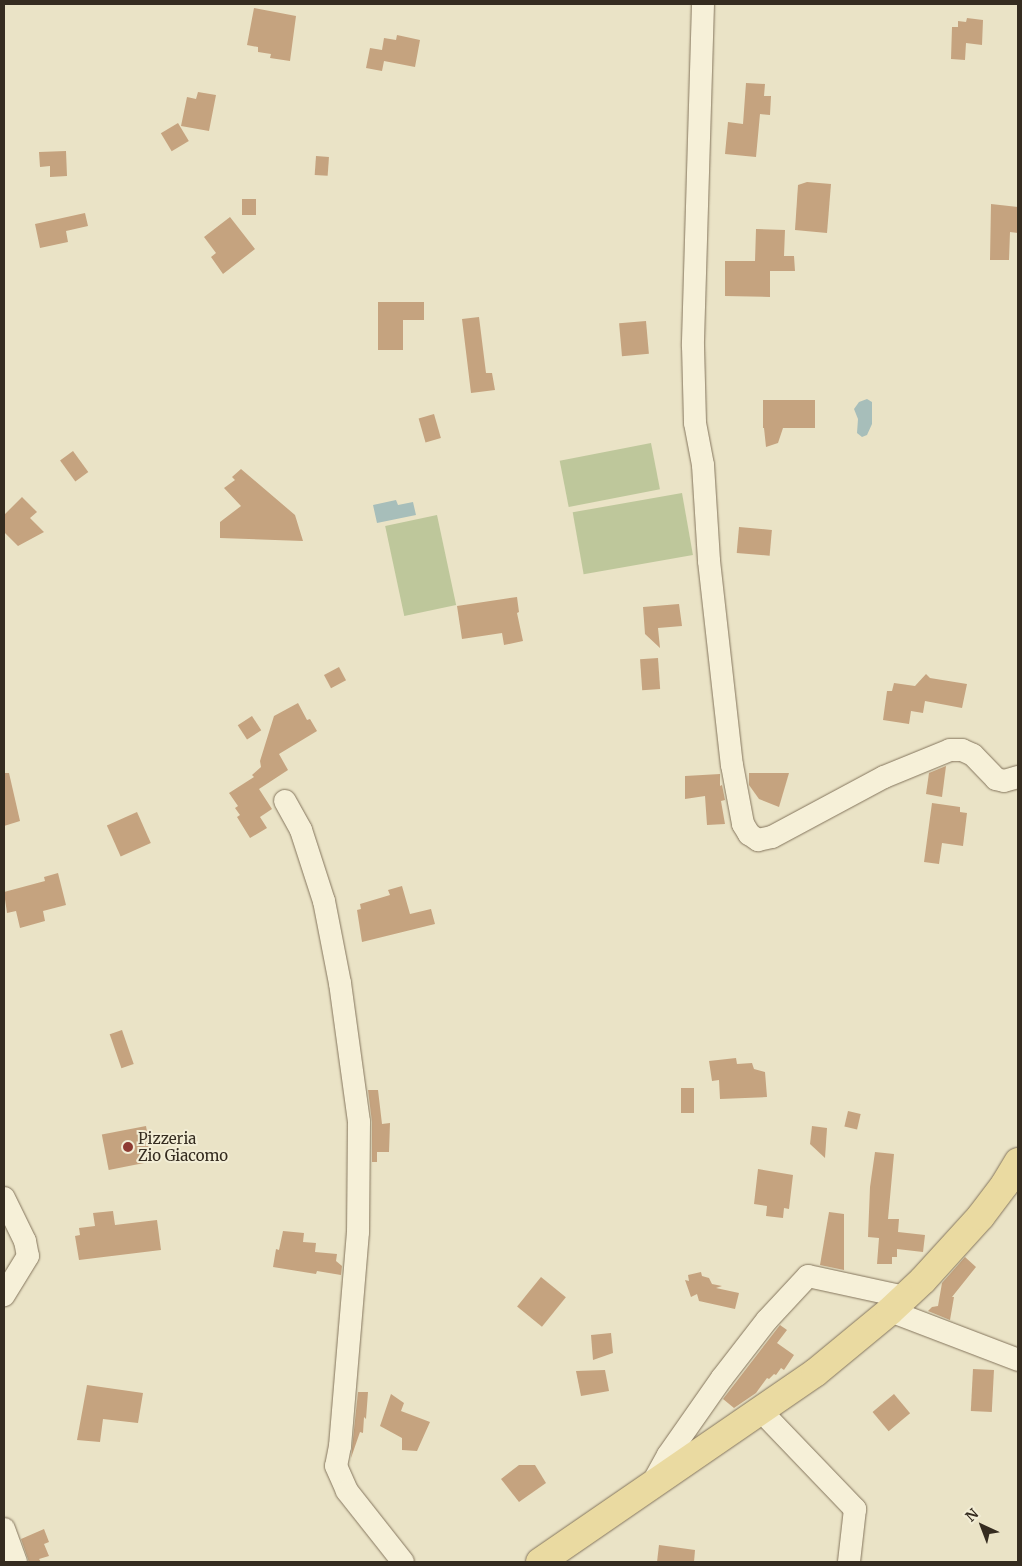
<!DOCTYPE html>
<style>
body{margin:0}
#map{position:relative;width:1022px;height:1566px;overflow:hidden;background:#eae3c6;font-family:Merriweather,serif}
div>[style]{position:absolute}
.green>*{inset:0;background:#bec79b;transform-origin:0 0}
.water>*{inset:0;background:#a7beba}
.building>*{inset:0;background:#c5a37f;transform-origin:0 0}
.roads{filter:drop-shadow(0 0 1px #84755d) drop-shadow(0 0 1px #84755d)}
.minor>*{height:22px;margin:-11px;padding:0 11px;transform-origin:11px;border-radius:11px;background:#f6f0d8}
.major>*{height:28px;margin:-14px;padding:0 14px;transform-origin:14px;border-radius:14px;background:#eadaa1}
.dots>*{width:14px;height:14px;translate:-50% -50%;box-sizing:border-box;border:2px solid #f2edd5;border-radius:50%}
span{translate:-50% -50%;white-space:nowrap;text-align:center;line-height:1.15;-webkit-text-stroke:4px #f2edd5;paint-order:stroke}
.poi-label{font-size:15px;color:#352c20}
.left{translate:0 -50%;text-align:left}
.frame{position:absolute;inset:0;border:5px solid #352c20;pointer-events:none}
.north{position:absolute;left:957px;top:1501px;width:50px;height:50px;-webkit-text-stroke:4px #f2edd5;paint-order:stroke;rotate:317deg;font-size:14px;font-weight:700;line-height:20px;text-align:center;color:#352c20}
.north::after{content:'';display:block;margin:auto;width:18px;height:22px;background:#352c20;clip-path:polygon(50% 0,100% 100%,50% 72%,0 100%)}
</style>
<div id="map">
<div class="green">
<i style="left:651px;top:443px;width:47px;height:93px;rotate:79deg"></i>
<i style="left:682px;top:493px;width:63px;height:111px;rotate:80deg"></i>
<i style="left:437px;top:515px;width:92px;height:53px;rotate:78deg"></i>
</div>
<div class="water">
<i style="clip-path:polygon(867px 399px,872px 402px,872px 424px,867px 435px,862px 437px,857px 433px,858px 419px,854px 409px,859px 402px)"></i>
<i style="clip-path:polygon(396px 500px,398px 505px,413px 502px,416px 515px,377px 523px,373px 505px)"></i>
</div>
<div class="building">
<i style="clip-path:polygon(254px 8px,296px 16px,290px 61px,270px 58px,271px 54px,258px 52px,258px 47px,247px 45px)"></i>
<i style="clip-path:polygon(967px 18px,983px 20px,982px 45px,966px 43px,965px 60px,951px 59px,952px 27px,958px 27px,958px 21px,966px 22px)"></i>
<i style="clip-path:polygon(397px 35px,420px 40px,415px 67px,384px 61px,382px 71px,366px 68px,370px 48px,382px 50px,384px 38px,396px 40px)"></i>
<i style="clip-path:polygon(746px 83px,765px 84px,764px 96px,771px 96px,770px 115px,760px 114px,756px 157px,725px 154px,728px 122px,743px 124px)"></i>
<i style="clip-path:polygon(198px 92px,216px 95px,209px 131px,181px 126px,187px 97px,196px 99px)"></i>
<i style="left:178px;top:123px;width:21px;height:20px;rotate:59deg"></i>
<i style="clip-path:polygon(66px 151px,67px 176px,50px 177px,50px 166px,40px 167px,39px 152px)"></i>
<i style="left:316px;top:156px;width:13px;height:19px;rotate:4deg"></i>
<i style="clip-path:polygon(807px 182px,831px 184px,827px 233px,795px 230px,798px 185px)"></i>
<i style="left:242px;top:199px;width:14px;height:16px"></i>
<i style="clip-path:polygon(991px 204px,1018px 207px,1018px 233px,1010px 232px,1009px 260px,990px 260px)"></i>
<i style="clip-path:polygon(85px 213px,88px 226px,66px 231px,68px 242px,40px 248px,35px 224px)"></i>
<i style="clip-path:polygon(230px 217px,255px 249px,223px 274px,211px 257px,216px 253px,204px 237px)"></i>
<i style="clip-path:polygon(756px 229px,785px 230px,784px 256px,794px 256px,795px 271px,770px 271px,770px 297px,725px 296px,725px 261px,755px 261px)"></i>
<i style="clip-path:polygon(378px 302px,424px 302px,424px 320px,403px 320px,403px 350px,378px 350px)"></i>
<i style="clip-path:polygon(479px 317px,486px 373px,492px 373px,495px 390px,471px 393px,462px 319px)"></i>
<i style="left:646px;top:321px;width:33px;height:27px;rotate:85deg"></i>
<i style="clip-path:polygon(763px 400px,815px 400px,815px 428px,783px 428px,778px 443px,766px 447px,764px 428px,763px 428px)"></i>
<i style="left:434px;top:414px;width:25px;height:16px;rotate:74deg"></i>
<i style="left:73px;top:451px;width:26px;height:16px;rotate:54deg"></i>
<i style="clip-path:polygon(241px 469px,295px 515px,303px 541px,220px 538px,220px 522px,241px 506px,224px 488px,235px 480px,232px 477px)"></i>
<i style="clip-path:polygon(22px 497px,37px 512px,30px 518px,44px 532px,18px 546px,4px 532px,4px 515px)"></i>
<i style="left:739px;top:527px;width:33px;height:26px;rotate:5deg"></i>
<i style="clip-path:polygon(517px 597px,519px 612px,517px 613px,523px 641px,504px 645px,502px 633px,462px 639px,457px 606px)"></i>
<i style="clip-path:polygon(679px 604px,682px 626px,658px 628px,660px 648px,645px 634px,643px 607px)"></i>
<i style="left:658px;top:658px;width:31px;height:18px;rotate:86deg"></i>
<i style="left:339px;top:667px;width:15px;height:17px;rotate:62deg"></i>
<i style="clip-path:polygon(926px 674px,930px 678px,967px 684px,962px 708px,925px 701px,923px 713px,911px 711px,909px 724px,883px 720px,887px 691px,892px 691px,894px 683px,915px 686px)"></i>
<i style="clip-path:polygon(298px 703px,307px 720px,310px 719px,317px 731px,279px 754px,288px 770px,259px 789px,272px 809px,260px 817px,267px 828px,250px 838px,237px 817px,240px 815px,235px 808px,238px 806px,229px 793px,254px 777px,252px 775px,261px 767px,260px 761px,274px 716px)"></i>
<i style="left:252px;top:716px;width:17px;height:17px;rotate:57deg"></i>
<i style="clip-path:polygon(946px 766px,942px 797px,926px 794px,929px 773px)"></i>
<i style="clip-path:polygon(4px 773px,9px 773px,20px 821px,4px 826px)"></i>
<i style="clip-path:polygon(749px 773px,789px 773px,779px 807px,759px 799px,749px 785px)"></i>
<i style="clip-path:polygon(720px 774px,720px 786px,722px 785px,725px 800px,721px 801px,725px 824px,707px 825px,705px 796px,685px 799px,685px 776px)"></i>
<i style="clip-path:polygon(932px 803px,960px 807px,960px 812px,967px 813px,963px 846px,942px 843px,939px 864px,924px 862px)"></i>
<i style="left:137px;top:812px;width:34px;height:33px;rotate:66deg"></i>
<i style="clip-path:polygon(58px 873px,66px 905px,43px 911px,45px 921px,20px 928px,16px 911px,7px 913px,4px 892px,45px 881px,44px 877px)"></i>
<i style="clip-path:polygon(402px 886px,410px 914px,431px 909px,435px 924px,362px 942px,357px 910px,361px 909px,360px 904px,390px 895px,388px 890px)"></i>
<i style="left:122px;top:1030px;width:36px;height:13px;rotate:71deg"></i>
<i style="clip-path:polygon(736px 1058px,737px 1064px,752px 1063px,754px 1069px,765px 1072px,767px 1097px,720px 1099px,719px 1080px,712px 1081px,709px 1061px)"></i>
<i style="left:694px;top:1088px;width:25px;height:13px;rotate:90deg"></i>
<i style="clip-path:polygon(368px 1090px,378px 1090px,382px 1124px,390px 1123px,389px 1152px,377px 1152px,377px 1162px,372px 1162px,372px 1122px)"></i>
<i style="left:848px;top:1111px;width:13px;height:16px;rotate:13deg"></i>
<i style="left:146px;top:1126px;width:36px;height:45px;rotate:79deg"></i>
<i style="clip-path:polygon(812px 1126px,827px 1128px,825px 1158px,810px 1144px)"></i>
<i style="clip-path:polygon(875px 1152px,894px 1154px,888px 1219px,899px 1219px,898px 1232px,925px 1235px,923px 1252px,897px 1249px,897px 1257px,892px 1257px,892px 1264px,877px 1264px,879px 1238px,868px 1237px,870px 1187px)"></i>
<i style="clip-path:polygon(758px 1169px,793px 1175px,789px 1209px,784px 1208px,783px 1218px,766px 1216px,767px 1206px,754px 1204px)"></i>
<i style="clip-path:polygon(113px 1211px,115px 1225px,157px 1220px,161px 1250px,79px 1260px,75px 1236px,80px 1235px,79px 1228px,95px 1226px,93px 1213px)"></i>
<i style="clip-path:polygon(829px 1212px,844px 1214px,844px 1270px,820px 1265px)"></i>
<i style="clip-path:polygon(283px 1231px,304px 1233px,303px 1242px,316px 1243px,315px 1252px,337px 1254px,336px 1261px,342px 1266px,341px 1275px,317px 1271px,316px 1274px,273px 1267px,276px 1249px,279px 1250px)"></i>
<i style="clip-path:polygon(965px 1257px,976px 1267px,952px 1297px,954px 1297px,950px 1320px,928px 1311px,932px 1307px,938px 1306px,942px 1283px)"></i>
<i style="clip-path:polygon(701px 1272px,702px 1276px,709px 1278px,712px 1284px,722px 1286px,716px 1288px,739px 1293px,735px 1309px,699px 1301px,697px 1294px,691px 1297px,685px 1280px,689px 1281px,688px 1275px)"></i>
<i style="left:541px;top:1277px;width:32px;height:38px;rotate:39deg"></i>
<i style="clip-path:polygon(780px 1325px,787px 1330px,777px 1343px,794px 1355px,784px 1370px,781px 1368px,776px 1375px,774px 1374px,769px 1379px,767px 1378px,756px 1393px,734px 1408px,723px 1399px)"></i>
<i style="clip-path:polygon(611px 1333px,613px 1353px,593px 1360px,591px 1335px)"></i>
<i style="left:973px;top:1369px;width:21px;height:42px;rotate:3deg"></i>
<i style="clip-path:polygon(605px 1370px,609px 1391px,581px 1396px,576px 1371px)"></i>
<i style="clip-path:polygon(87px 1385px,143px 1393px,138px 1423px,103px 1419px,100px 1442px,77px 1440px)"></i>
<i style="clip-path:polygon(358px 1392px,368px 1392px,366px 1419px,364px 1417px,363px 1433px,360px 1432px,351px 1458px)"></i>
<i style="clip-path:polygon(391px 1394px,404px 1403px,401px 1411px,430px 1422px,417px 1451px,402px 1450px,402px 1438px,380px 1426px)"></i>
<i style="left:894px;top:1394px;width:25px;height:28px;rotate:50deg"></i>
<i style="clip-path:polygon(519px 1465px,535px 1465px,546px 1483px,519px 1502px,501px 1479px)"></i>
<i style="clip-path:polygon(44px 1529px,49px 1542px,44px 1544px,49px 1556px,39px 1559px,41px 1562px,29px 1562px,21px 1539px)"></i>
<i style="clip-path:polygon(659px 1545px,695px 1550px,694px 1562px,657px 1562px)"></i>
</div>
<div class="roads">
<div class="minor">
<i style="left:703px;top:4px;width:342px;rotate:91.7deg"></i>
<i style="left:693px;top:346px;width:77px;rotate:88.5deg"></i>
<i style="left:695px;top:423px;width:43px;rotate:79.2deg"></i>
<i style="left:703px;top:465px;width:96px;rotate:86.4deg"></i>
<i style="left:709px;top:561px;width:205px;rotate:83.6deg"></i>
<i style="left:732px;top:765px;width:60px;rotate:79.4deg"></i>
<i style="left:743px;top:824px;width:12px;rotate:59deg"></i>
<i style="left:749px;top:834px;width:11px;rotate:34deg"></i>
<i style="left:758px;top:840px;width:14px;rotate:-12deg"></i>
<i style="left:772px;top:837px;width:127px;rotate:-28.2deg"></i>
<i style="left:884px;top:777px;width:71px;rotate:-22.2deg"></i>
<i style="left:950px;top:750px;width:12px"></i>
<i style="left:962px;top:750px;width:12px;rotate:24deg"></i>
<i style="left:973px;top:755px;width:33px;rotate:46deg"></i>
<i style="left:996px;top:779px;width:8px;rotate:14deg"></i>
<i style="left:1004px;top:781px;width:15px;rotate:-16deg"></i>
<i style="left:285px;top:801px;width:33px;rotate:61deg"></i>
<i style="left:301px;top:830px;width:75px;rotate:72.1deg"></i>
<i style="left:324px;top:901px;width:84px;rotate:79deg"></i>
<i style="left:340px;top:983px;width:140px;rotate:82.2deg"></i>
<i style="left:359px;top:1122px;width:110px;rotate:90.5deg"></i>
<i style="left:358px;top:1232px;width:215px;rotate:94.8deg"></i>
<i style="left:340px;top:1446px;width:20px;rotate:101deg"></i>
<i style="left:336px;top:1466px;width:27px;rotate:66deg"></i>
<i style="left:347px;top:1491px;width:90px;rotate:51.7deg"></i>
<i style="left:4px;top:1198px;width:48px;rotate:64deg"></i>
<i style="left:25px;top:1241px;width:15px;rotate:79deg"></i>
<i style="left:28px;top:1256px;width:46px;rotate:121.6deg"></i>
<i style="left:890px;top:1311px;width:137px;rotate:20.9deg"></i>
<i style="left:761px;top:1411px;width:136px;rotate:46.2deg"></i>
<i style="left:855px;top:1509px;width:53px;rotate:96.5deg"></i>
<i style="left:652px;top:1484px;width:33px;rotate:-61deg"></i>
<i style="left:668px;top:1455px;width:94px;rotate:-55deg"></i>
<i style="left:722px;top:1378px;width:73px;rotate:-52.2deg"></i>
<i style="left:767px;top:1320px;width:60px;rotate:-47deg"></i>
<i style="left:808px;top:1276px;width:99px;rotate:12.2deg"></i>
<i style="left:4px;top:1529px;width:35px;rotate:70deg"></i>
</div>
<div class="major">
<i style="left:540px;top:1562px;width:334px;rotate:-34.5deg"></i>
<i style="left:815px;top:1373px;width:97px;rotate:-39.6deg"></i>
<i style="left:890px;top:1311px;width:45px;rotate:-43.2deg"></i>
<i style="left:923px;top:1280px;width:86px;rotate:-47.8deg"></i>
<i style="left:981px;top:1216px;width:40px;rotate:-53deg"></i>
<i style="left:1005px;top:1184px;width:26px;rotate:-59deg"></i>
</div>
</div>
<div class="dots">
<i style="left:128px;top:1147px;background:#8e3b32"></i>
</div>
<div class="poi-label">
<span class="left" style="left:138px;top:1147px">Pizzeria<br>Zio Giacomo</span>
</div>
<div class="frame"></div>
<div class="north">N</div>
</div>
